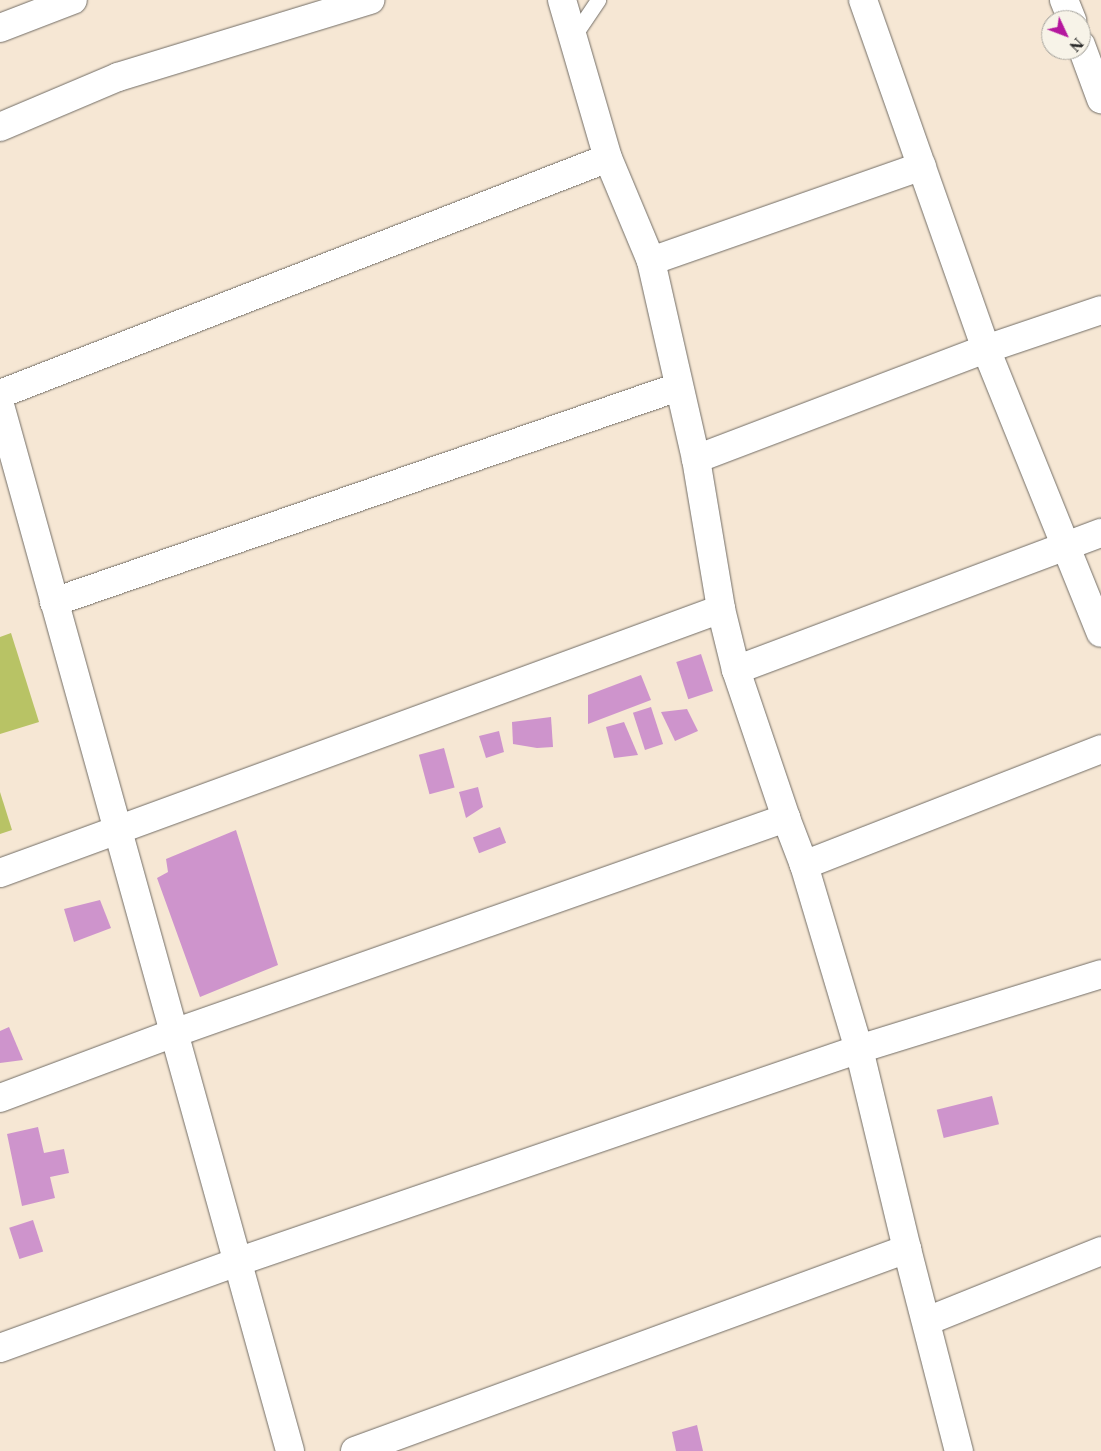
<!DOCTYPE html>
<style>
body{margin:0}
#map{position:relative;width:1101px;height:1451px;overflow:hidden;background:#f6e7d4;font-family:"Libre Caslon Text",serif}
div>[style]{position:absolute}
.green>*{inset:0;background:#b8c365}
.building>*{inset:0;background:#ce94cc;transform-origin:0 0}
.roads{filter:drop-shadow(0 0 1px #726d66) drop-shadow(0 0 1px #726d66)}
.service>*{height:15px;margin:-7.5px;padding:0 7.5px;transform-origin:7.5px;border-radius:7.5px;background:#fff}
.minor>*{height:28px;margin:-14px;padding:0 14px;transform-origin:14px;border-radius:14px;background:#fff}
.trunk>*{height:28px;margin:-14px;padding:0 14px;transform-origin:14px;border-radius:14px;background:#fff}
span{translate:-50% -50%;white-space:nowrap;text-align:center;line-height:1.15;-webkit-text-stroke:4.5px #f7f3e8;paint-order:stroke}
.north{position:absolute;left:1041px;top:10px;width:50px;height:50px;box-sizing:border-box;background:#f7f3e8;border:1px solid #a5a39c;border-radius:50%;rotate:133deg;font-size:14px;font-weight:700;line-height:20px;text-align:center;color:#2b2b2b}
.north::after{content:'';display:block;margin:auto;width:18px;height:22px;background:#b5179e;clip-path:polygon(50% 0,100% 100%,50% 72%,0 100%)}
</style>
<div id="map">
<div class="green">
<i style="clip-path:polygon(11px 633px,39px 722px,0 734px,0 637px)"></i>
<i style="clip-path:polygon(0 792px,12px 830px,0 834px)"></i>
</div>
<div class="building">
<i style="left:701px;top:654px;width:39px;height:26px;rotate:72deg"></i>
<i style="clip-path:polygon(641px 675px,651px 700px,588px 724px,588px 695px)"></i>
<i style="left:651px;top:707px;width:39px;height:19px;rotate:72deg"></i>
<i style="clip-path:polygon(687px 709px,698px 731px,675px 741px,661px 712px)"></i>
<i style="clip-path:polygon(551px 717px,553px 747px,537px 748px,513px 744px,512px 722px)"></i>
<i style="clip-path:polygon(624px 722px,638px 755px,614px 758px,606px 727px)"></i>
<i style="clip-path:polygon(499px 731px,504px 752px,486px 758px,479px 736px)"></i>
<i style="left:444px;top:748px;width:41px;height:26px;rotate:75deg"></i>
<i style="clip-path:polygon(478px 787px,483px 807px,466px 818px,459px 792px)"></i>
<i style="left:500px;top:827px;width:17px;height:29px;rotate:69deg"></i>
<i style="clip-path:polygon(236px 830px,278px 965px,200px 997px,157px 878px,168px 872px,166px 859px)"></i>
<i style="clip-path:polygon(100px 900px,111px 928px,74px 942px,64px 909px)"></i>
<i style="clip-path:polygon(9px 1027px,23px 1060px,0 1063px,0 1031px)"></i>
<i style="left:992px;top:1096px;width:29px;height:57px;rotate:76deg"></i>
<i style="clip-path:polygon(38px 1127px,44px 1153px,64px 1149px,69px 1173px,50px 1177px,55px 1198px,22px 1206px,7px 1134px)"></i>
<i style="left:33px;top:1220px;width:33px;height:25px;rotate:72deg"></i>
<i style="clip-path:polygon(697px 1425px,703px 1451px,676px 1451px,672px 1432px)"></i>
</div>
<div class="roads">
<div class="service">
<i style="left:573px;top:37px;width:45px;rotate:-56deg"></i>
</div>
<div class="minor">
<i style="left:562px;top:0;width:165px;rotate:73.8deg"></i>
<i style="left:608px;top:158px;width:112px;rotate:67.3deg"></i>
<i style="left:651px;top:261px;width:203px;rotate:77.2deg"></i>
<i style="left:696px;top:459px;width:152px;rotate:80.5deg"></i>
<i style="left:721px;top:609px;width:63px;rotate:76.2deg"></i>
<i style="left:736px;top:670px;width:156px;rotate:71.3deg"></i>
<i style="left:786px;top:818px;width:50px;rotate:69deg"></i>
<i style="left:804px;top:865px;width:192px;rotate:73.4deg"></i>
<i style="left:859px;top:1049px;width:206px;rotate:76.5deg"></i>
<i style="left:907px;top:1249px;width:209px;rotate:75.6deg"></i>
<i style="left:863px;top:0;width:370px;rotate:70.6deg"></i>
<i style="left:986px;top:349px;width:306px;rotate:68deg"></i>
<i style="left:1064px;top:0;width:22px;rotate:68deg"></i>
<i style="left:1081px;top:45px;width:58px;rotate:69.7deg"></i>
<i style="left:0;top:127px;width:128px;rotate:-23deg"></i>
<i style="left:118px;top:77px;width:264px;rotate:-17deg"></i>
<i style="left:651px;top:261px;width:287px;rotate:-19.3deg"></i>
<i style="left:0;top:394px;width:652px;rotate:-21.21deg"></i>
<i style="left:0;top:405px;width:1085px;rotate:74.5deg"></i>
<i style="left:696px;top:459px;width:310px;rotate:-20.8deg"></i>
<i style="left:986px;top:349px;width:121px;rotate:-18.7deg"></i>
<i style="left:54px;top:602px;width:660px;rotate:-19.01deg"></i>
<i style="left:736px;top:670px;width:390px;rotate:-20.6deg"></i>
<i style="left:804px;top:865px;width:319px;rotate:-21.3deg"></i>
<i style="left:0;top:873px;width:768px;rotate:-20.11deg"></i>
<i style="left:0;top:1098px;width:186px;rotate:-20.5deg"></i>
<i style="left:174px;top:1033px;width:649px;rotate:-19.36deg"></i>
<i style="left:927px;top:1321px;width:188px;rotate:-21.9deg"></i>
<i style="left:0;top:1348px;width:252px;rotate:-19.9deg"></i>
<i style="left:237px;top:1262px;width:657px;rotate:-18.9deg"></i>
<i style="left:859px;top:1049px;width:253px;rotate:-17.2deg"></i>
<i style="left:355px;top:1451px;width:588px;rotate:-20.1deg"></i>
</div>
<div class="trunk">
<i style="left:0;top:28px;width:78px;rotate:-21deg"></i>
</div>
</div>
<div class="north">N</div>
</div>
